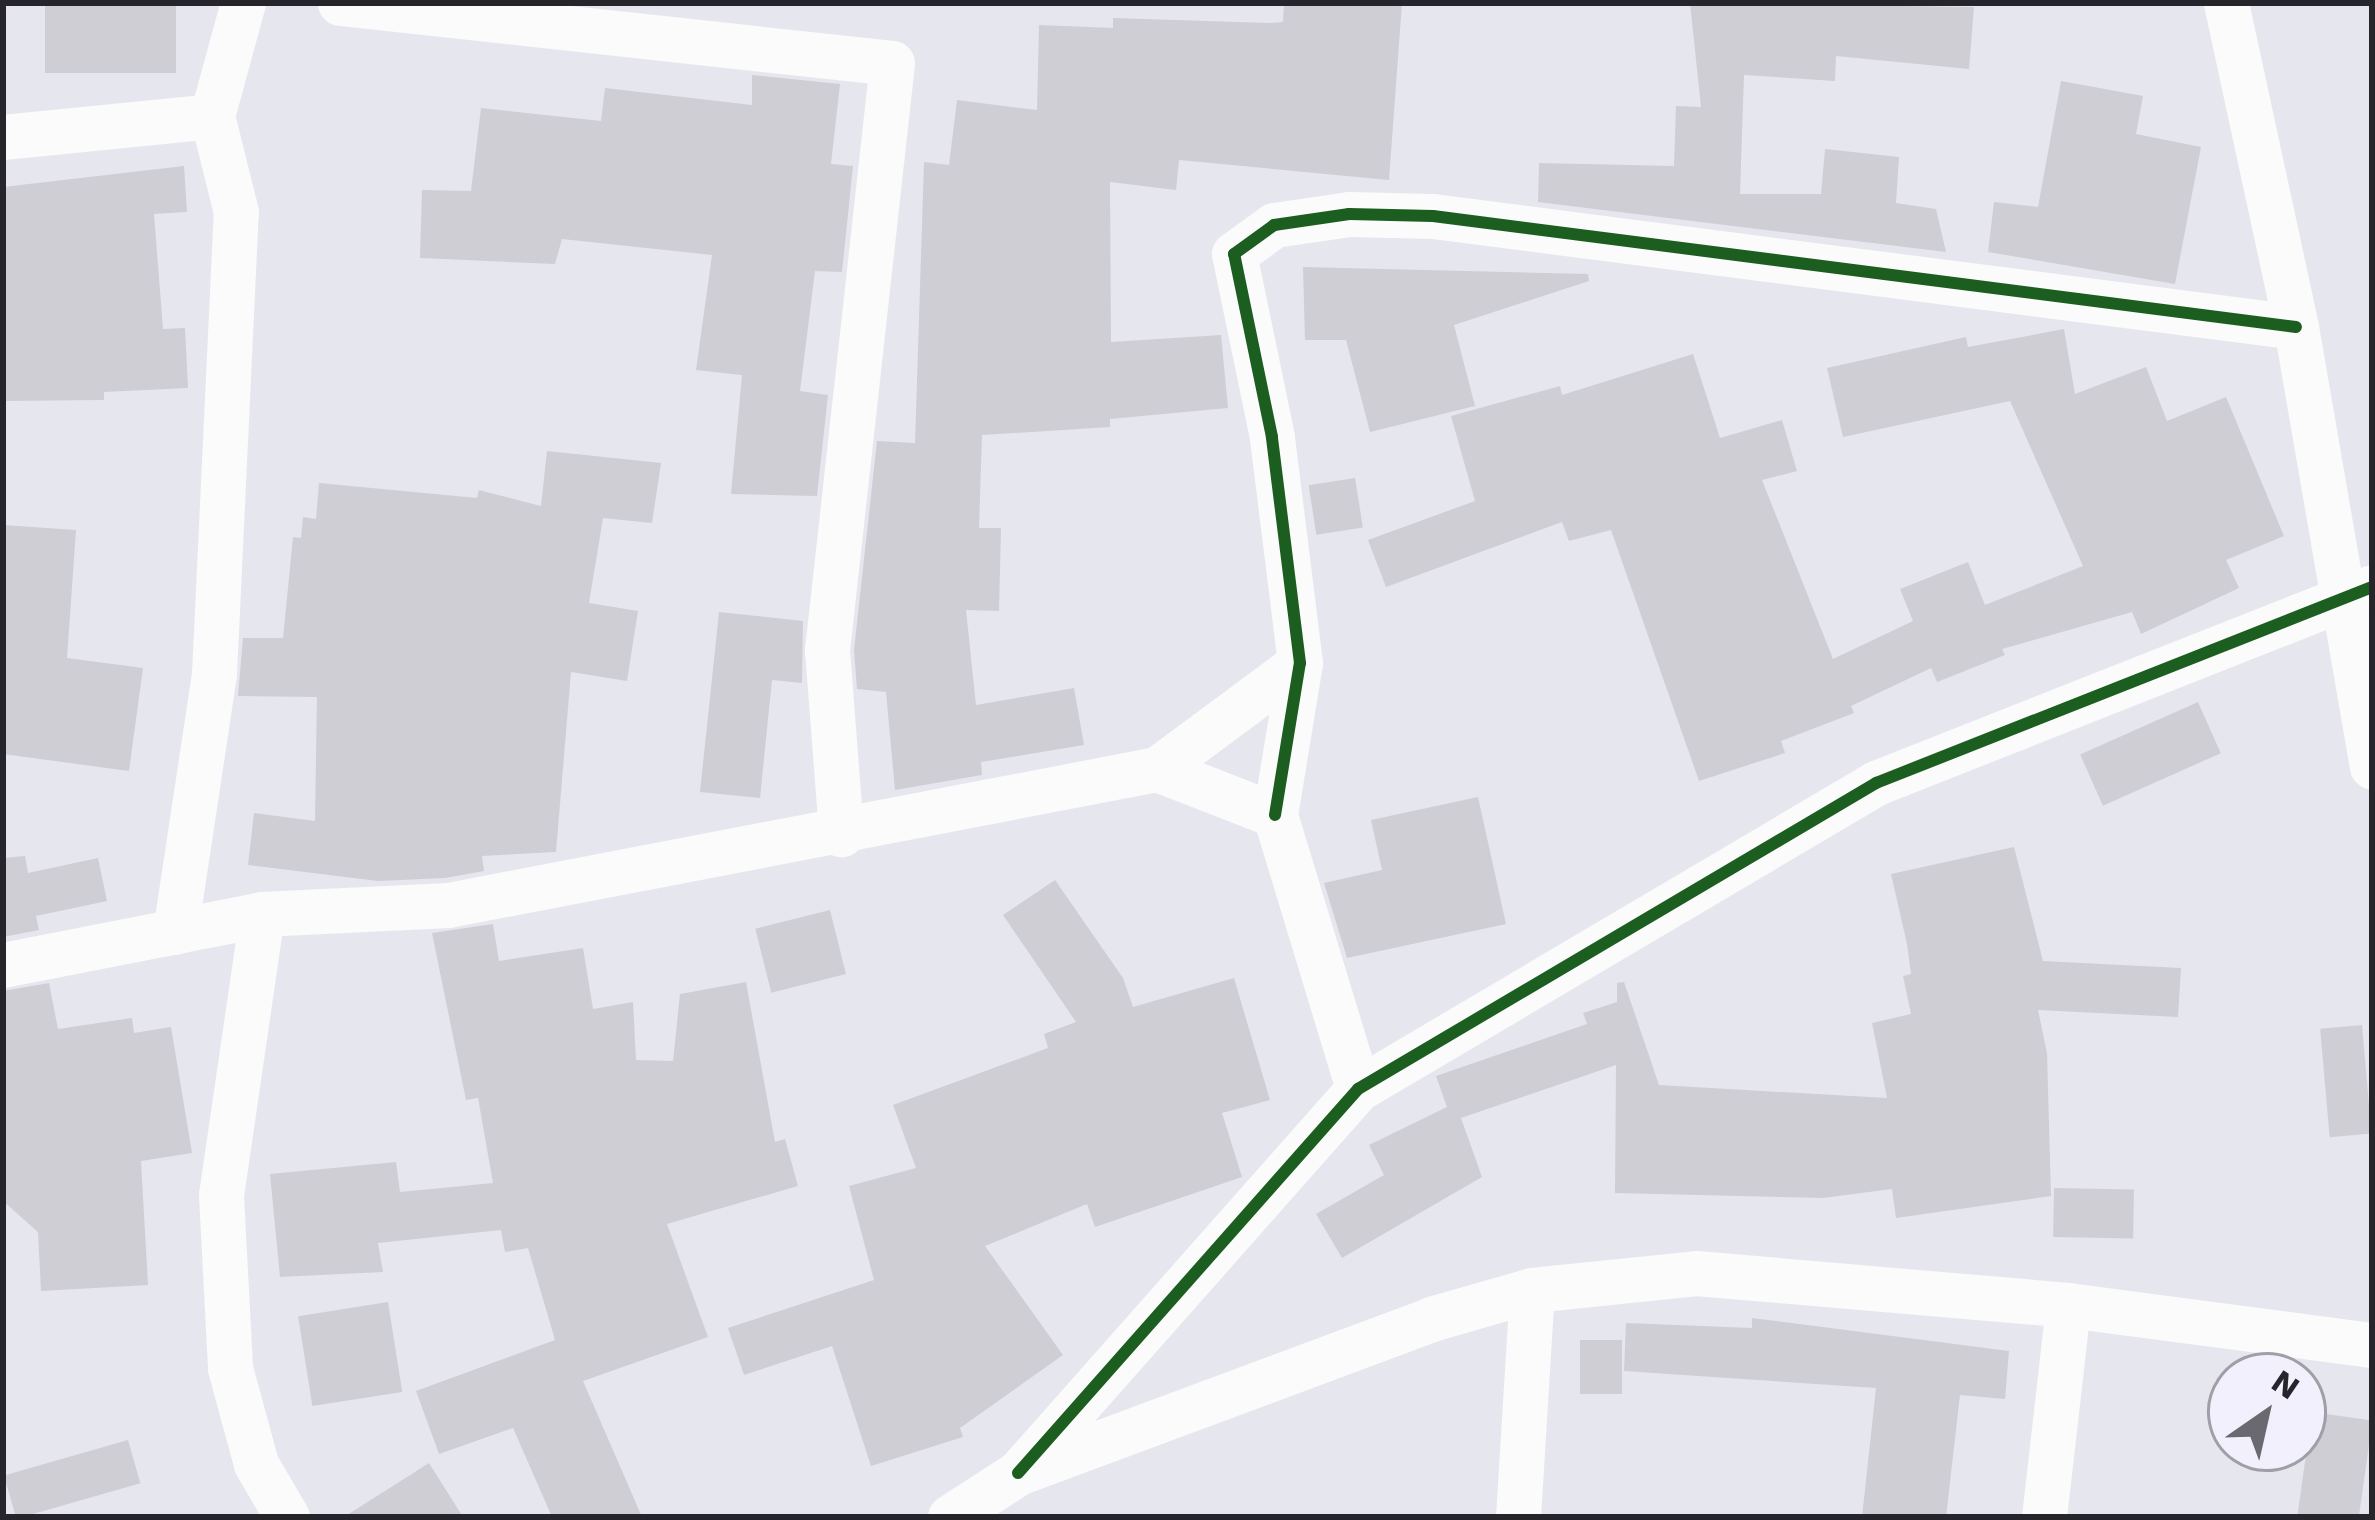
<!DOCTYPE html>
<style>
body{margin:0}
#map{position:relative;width:2375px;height:1520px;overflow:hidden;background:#e6e6ee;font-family:"Work Sans",sans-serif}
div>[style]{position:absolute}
.building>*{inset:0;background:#ceced4;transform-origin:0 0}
.minor>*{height:45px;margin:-22.5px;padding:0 22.5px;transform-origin:22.5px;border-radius:22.5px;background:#fbfbfc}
.cycleway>*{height:12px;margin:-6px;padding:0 6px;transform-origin:6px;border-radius:6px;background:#1b5e20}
span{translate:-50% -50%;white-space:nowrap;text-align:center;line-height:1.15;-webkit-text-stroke:9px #f1f0fc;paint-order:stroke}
.frame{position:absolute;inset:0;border:6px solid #26252b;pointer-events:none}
.north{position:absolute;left:2207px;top:1352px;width:120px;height:120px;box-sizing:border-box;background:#f1f0fc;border:3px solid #a09fa8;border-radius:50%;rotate:34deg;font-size:33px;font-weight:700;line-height:48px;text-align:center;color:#26252b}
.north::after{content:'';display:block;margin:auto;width:42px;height:54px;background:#69696f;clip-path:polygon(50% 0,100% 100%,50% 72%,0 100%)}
</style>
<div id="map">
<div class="building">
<i style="left:45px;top:3px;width:131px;height:70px"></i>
<i style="clip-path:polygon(1284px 3px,1402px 3px,1389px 180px,1179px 160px,1176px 190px,1110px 182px,1111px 342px,1221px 335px,1228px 408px,1110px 419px,1110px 427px,982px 435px,979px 528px,1001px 528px,999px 611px,966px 610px,976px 705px,1074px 688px,1084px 745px,981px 762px,982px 775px,895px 790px,886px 692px,857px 689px,854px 650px,877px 441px,915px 443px,924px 162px,949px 165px,957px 100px,1037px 110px,1039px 25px,1113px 28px,1113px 18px,1269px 23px,1283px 22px)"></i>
<i style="clip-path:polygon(1690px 3px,1974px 7px,1969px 69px,1836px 56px,1835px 81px,1744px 75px,1740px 194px,1821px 194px,1825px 149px,1899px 157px,1896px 203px,1936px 209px,1946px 252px,1538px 202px,1539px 163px,1674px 166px,1676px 106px,1701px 107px)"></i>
<i style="clip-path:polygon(752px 75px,840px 84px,831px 164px,853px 166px,842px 272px,815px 271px,800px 391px,828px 395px,817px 496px,731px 494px,742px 375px,696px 370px,712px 255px,562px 239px,555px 264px,420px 258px,422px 190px,471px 191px,481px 108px,601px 121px,605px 88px,752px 105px)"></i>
<i style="clip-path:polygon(2061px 81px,2143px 96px,2136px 134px,2201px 147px,2175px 284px,1988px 252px,1994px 202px,2038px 207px)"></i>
<i style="clip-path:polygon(184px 166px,187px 212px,154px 214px,163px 329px,185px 328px,188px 388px,104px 392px,104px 400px,3px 401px,3px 187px)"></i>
<i style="clip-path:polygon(1303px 267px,1588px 274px,1589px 281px,1454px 325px,1475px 406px,1370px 432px,1346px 340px,1305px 340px)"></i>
<i style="clip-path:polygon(2064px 329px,2075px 394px,2146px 367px,2167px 421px,2226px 397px,2284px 536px,2226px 560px,2239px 588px,2141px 634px,2132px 612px,2002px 649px,2005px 655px,1937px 682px,1931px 668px,1851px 706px,1854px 713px,1781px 741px,1785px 753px,1699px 781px,1611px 530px,1569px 541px,1562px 522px,1386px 587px,1368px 540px,1475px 501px,1451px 416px,1560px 386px,1562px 395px,1693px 354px,1720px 438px,1782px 420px,1797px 471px,1762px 480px,1833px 659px,1913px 621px,1900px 589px,1968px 562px,1985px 605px,2083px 566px,2010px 401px,1843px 437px,1827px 368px,1966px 337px,1968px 347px)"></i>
<i style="clip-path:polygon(547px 451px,661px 463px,652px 523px,603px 518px,589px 603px,638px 611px,627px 681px,571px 672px,556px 852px,482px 856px,484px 871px,445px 878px,378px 881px,248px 865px,254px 813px,315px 821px,317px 697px,238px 696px,243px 638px,283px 638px,293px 537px,301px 538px,303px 517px,316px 519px,319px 483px,477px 498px,479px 490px,541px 506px)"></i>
<i style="left:1355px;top:478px;width:50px;height:47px;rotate:81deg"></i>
<i style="clip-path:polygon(3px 525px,76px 530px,67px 658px,143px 668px,129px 771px,3px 754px)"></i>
<i style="clip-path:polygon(719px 612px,803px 621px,802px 683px,772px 680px,760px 798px,700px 792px)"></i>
<i style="left:2198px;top:702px;width:56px;height:129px;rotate:66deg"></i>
<i style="clip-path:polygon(1478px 797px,1506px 924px,1347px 958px,1324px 883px,1382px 870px,1371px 820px)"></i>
<i style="clip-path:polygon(2014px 847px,2043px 961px,2181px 968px,2178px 1017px,2038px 1010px,2047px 1053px,2051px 1196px,1896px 1218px,1892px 1189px,1823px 1198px,1615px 1193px,1616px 1065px,1461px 1118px,1482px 1177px,1342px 1258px,1316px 1214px,1384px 1175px,1369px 1145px,1447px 1107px,1436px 1076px,1587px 1024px,1583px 1013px,1617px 1002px,1617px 983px,1624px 982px,1659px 1085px,1887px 1098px,1872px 1023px,1911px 1014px,1903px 976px,1911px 974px,1907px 944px,1891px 874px)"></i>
<i style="clip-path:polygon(25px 856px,28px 873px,98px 858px,107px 901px,36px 916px,39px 930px,3px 937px,3px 858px)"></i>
<i style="clip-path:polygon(1055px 880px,1123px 978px,1133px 1007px,1234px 978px,1270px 1100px,1222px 1113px,1242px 1177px,1095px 1227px,1087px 1204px,985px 1246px,1063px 1355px,960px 1428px,963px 1437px,871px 1466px,832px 1346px,744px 1375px,728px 1328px,874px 1280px,849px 1186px,916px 1168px,893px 1105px,1048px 1048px,1044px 1034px,1076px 1022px,1003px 915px)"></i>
<i style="left:830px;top:910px;width:66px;height:77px;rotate:76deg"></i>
<i style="clip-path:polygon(493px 924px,499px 961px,583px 948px,593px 1009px,633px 1002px,636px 1060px,673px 1061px,680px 994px,746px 982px,775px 1142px,785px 1139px,798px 1186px,667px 1224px,708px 1337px,583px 1381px,642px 1517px,552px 1517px,513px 1428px,439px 1454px,416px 1391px,555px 1340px,528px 1248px,505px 1252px,501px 1230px,378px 1243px,383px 1272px,280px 1277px,270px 1174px,396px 1162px,400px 1192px,493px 1183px,478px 1098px,466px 1100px,432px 933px)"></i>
<i style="clip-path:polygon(49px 983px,58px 1029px,132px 1018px,134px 1033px,171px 1027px,192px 1153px,141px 1161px,148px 1285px,41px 1291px,38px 1232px,3px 1201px,3px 991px)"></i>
<i style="left:2362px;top:1025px;width:109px;height:42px;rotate:85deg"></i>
<i style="left:2054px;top:1188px;width:80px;height:49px;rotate:1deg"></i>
<i style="left:388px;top:1302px;width:91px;height:91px;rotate:81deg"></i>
<i style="clip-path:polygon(1752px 1318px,2009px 1351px,2005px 1399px,1960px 1395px,1946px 1517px,1862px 1517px,1876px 1388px,1624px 1371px,1626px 1323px,1752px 1328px)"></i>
<i style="left:1580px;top:1340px;width:42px;height:54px"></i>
<i style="left:2312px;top:1412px;width:61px;height:105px;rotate:8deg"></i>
<i style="left:128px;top:1440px;width:45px;height:129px;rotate:74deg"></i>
<i style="clip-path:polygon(429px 1463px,463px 1517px,344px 1517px)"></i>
</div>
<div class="minor">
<i style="left:340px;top:3px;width:555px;rotate:6.2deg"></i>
<i style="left:892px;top:63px;width:591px;rotate:96.32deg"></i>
<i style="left:827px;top:650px;width:185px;rotate:85.6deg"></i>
<i style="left:2226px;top:3px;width:331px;rotate:77.8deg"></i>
<i style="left:2296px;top:327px;width:446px;rotate:80.2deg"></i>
<i style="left:3px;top:137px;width:210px;rotate:-5.7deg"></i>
<i style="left:1157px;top:769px;width:178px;rotate:-36.5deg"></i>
<i style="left:1275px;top:815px;width:154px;rotate:-80.7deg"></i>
<i style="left:1300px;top:663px;width:228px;rotate:-97.1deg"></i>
<i style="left:1272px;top:437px;width:187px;rotate:-101.7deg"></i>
<i style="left:1234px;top:254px;width:49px;rotate:-35.9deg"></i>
<i style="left:1274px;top:225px;width:76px;rotate:-8.3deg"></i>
<i style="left:1349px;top:214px;width:84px;rotate:1.4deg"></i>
<i style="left:1433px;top:216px;width:870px;rotate:7.33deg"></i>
<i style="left:262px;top:914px;width:284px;rotate:98.3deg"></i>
<i style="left:221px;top:1195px;width:173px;rotate:87deg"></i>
<i style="left:230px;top:1368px;width:99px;rotate:74.8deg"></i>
<i style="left:256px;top:1464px;width:61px;rotate:59.7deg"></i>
<i style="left:175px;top:932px;width:261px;rotate:-81.4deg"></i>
<i style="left:214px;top:674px;width:463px;rotate:-87.3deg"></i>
<i style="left:236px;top:212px;width:99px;rotate:-104deg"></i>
<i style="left:212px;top:116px;width:117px;rotate:-74.7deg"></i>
<i style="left:3px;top:965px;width:264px;rotate:-11.1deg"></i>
<i style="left:262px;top:914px;width:186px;rotate:-2.8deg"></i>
<i style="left:448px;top:905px;width:722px;rotate:-10.86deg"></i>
<i style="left:1157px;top:769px;width:127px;rotate:21.3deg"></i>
<i style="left:1275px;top:815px;width:286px;rotate:73.1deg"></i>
<i style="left:1018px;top:1473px;width:513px;rotate:-48.48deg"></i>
<i style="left:1358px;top:1089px;width:602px;rotate:-30.57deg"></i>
<i style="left:1876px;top:783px;width:533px;rotate:-21.56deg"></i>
<i style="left:950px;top:1517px;width:81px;rotate:-32.9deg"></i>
<i style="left:1018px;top:1473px;width:441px;rotate:-20.4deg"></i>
<i style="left:1431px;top:1319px;width:105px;rotate:-16deg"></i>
<i style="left:1532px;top:1290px;width:165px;rotate:-5.9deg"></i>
<i style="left:1696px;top:1273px;width:373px;rotate:4.9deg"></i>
<i style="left:2068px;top:1305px;width:307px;rotate:7.5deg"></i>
<i style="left:1518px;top:1517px;width:227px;rotate:-86.5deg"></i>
<i style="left:2044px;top:1517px;width:213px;rotate:-83.5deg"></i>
</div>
<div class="cycleway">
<i style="left:1275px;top:815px;width:154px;rotate:-80.7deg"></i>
<i style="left:1300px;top:663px;width:228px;rotate:-97.1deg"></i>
<i style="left:1272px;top:437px;width:187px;rotate:-101.7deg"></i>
<i style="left:1234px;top:254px;width:49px;rotate:-35.9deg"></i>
<i style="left:1274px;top:225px;width:76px;rotate:-8.3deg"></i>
<i style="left:1349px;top:214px;width:84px;rotate:1.4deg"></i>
<i style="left:1433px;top:216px;width:870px;rotate:7.33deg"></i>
<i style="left:1018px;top:1473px;width:513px;rotate:-48.48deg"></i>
<i style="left:1358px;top:1089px;width:602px;rotate:-30.57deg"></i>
<i style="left:1876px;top:783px;width:533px;rotate:-21.56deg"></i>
</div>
<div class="frame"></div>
<div class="north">N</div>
</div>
